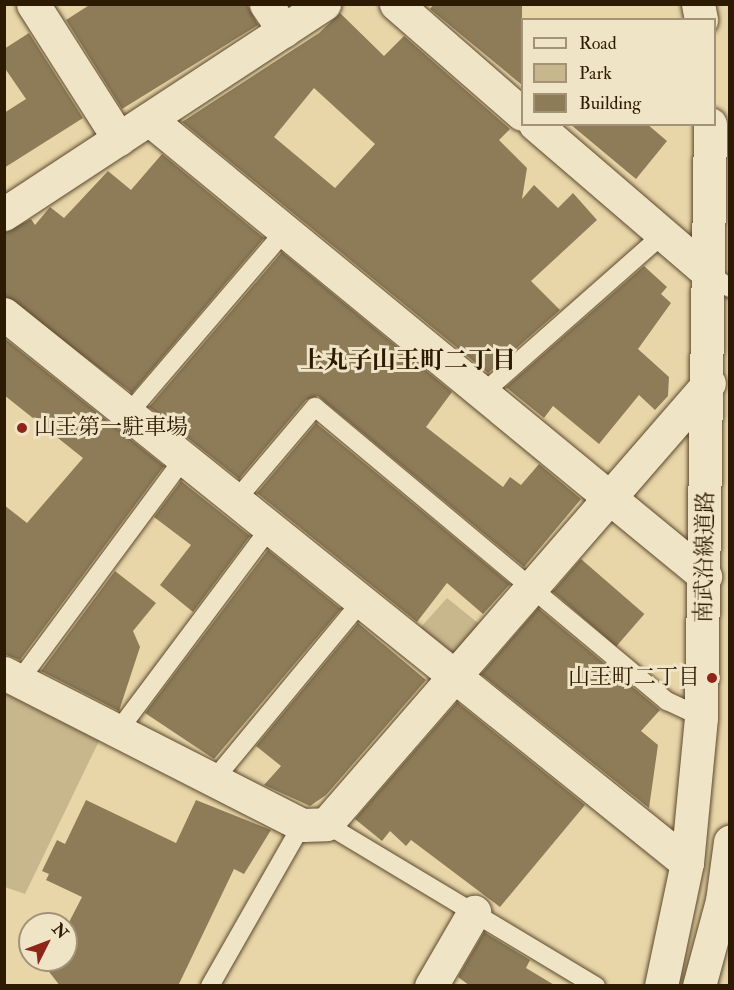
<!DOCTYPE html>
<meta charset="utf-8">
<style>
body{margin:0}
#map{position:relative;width:734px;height:990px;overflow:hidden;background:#e8d6a9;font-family:"IM FELL Double Pica","Noto Serif JP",serif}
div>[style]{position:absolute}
.green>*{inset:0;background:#c8b68d}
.building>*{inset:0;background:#8e7c59;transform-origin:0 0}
.roads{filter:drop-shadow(0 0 2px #5c492c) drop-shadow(0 0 2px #5c492c)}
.lane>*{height:18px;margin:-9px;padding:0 9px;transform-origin:9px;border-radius:9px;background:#f0e4c7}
.street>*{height:33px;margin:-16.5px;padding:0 16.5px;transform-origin:16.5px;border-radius:16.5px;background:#f0e4c7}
.secondary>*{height:33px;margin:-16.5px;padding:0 16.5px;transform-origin:16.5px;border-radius:16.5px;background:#f0e4c7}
.dots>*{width:16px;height:16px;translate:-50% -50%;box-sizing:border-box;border:3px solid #f0e4c7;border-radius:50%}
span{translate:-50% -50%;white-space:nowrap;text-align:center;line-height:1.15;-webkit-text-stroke:6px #f0e4c7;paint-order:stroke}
.poi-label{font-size:22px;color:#2d1a02}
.left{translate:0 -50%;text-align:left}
.right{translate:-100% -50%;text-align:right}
.street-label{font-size:22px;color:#2d1a02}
.neighbourhood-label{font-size:24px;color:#2d1a02;font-weight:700}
.frame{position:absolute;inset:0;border:6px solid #2d1a02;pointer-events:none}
.legend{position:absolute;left:521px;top:18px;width:195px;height:108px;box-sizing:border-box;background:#f0e4c7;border:2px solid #a29378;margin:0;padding:8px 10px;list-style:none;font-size:18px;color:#2d1a02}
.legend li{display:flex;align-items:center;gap:12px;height:30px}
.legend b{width:30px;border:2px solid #a29378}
.north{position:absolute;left:18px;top:912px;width:60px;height:60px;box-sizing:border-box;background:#f0e4c7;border:2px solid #a29378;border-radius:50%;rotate:48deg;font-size:16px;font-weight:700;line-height:24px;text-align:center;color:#2d1a02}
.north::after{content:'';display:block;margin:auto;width:21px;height:27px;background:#8f2418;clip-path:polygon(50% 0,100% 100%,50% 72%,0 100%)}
</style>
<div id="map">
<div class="green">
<i style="clip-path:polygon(447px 598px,483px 627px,453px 660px,412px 637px)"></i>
<i style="clip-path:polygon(4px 693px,99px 741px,25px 894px,5px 887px)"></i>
</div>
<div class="building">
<i style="clip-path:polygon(91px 4px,247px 4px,258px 25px,122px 109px,66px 20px)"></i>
<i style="clip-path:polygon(434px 4px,522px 4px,522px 85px,430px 9px)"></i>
<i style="clip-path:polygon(evenodd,340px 13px,384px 56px,404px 36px,510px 129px,499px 140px,527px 168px,522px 199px,534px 185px,558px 208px,573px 193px,597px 220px,531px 281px,560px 310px,488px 373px,182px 122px,319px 33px,340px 13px,314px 88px,375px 144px,335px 188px,274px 137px,314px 88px)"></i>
<i style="clip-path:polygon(29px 33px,83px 118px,4px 168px,4px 113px,26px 99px,4px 67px,4px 49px)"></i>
<i style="clip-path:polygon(570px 124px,647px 124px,667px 141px,636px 179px)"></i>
<i style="clip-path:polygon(162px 154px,264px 238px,132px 393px,4px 296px,4px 233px,31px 219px,35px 225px,50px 207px,64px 218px,108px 171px,131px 190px)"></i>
<i style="clip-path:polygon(282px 252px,452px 392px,426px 427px,503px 487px,510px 477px,521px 485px,539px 464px,581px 499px,524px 567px,318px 396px,306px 400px,239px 479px,149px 407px)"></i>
<i style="clip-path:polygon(644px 266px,667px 287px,661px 294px,671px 303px,638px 349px,669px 377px,668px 396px,655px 410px,639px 395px,599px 444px,553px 406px,544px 418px,506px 387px)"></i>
<i style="clip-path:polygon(4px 338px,164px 466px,20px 660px,4px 654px,4px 505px,27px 523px,83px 458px,4px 395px)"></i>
<i style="clip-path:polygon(316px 423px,510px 584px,483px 614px,447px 583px,417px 622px,257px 493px)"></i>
<i style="clip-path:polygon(181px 481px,250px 536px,193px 612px,160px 585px,191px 545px,154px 517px)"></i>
<i style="clip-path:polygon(268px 550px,341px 609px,214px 759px,145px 713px)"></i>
<i style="left:581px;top:559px;width:84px;height:43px;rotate:41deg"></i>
<i style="clip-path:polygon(115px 571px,156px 603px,133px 631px,140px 647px,119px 711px,41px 671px)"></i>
<i style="clip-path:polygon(538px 608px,660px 710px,641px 731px,658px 745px,649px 808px,481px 674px)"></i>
<i style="clip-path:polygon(358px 623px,426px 680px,326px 795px,310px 806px,264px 785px,281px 766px,256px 746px)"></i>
<i style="clip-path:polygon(457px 702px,585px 805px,500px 907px,411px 840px,406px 846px,390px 831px,382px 841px,355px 819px)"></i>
<i style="clip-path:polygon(86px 800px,176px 843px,196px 800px,271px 830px,244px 874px,234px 869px,178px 986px,60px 986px,40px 960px,66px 960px,66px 928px,82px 897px,46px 880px,49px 874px,42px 871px,57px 840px,65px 844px)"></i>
<i style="clip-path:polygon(484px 932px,530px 960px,526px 968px,556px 986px,470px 986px,458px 977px)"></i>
</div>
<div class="roads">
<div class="lane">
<i style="left:705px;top:270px;width:31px;rotate:36deg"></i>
<i style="left:483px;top:393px;width:239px;rotate:-41.4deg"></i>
<i style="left:128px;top:414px;width:241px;rotate:-49.4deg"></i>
<i style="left:236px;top:500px;width:122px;rotate:-49.7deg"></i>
<i style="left:315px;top:407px;width:459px;rotate:39.9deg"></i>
<i style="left:667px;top:701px;width:38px;rotate:25deg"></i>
<i style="left:19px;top:681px;width:277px;rotate:-53.5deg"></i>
<i style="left:118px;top:731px;width:254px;rotate:-53.2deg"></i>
<i style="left:212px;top:782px;width:235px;rotate:-50.4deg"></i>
<i style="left:326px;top:824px;width:315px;rotate:31deg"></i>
<i style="left:210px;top:986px;width:185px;rotate:-60.3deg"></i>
</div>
<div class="street">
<i style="left:33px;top:4px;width:160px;rotate:57.5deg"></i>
<i style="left:266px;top:4px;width:32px;rotate:56deg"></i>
<i style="left:396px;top:4px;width:167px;rotate:41.1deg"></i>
<i style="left:149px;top:119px;width:720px;rotate:39.42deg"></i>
<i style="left:535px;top:124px;width:224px;rotate:40.7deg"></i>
<i style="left:4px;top:214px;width:383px;rotate:-33.3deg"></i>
<i style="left:4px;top:314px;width:876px;rotate:38.79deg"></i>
<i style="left:4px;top:673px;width:335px;rotate:27deg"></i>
<i style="left:302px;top:825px;width:24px;rotate:-2deg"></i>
<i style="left:326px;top:824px;width:584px;rotate:-49.03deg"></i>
<i style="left:431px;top:986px;width:86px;rotate:-59.8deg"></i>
</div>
<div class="secondary">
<i style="left:698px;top:4px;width:16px;rotate:79deg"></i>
<i style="left:661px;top:986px;width:126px;rotate:-78.1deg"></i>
<i style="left:687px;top:863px;width:147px;rotate:-84.5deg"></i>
<i style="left:701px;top:717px;width:593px;rotate:-89.13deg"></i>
<i style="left:699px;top:986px;width:88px;rotate:-74.9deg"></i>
<i style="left:722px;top:901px;width:60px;rotate:-82.3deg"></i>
</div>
</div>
<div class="dots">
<i style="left:22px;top:428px;background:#8f2418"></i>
<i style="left:712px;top:678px;background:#8f2418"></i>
</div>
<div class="poi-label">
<span class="left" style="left:34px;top:428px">山王第一駐車場</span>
<span class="right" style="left:700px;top:678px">山王町二丁目</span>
</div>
<div class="street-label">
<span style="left:705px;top:557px;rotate:-89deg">南武沿線道路</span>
</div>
<div class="neighbourhood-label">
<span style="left:408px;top:361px">上丸子山王町二丁目</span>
</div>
<div class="frame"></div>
<ul class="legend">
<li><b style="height:8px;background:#f0e4c7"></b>Road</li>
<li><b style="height:16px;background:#c8b68d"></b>Park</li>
<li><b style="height:16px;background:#8e7c59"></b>Building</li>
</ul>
<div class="north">N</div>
</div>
